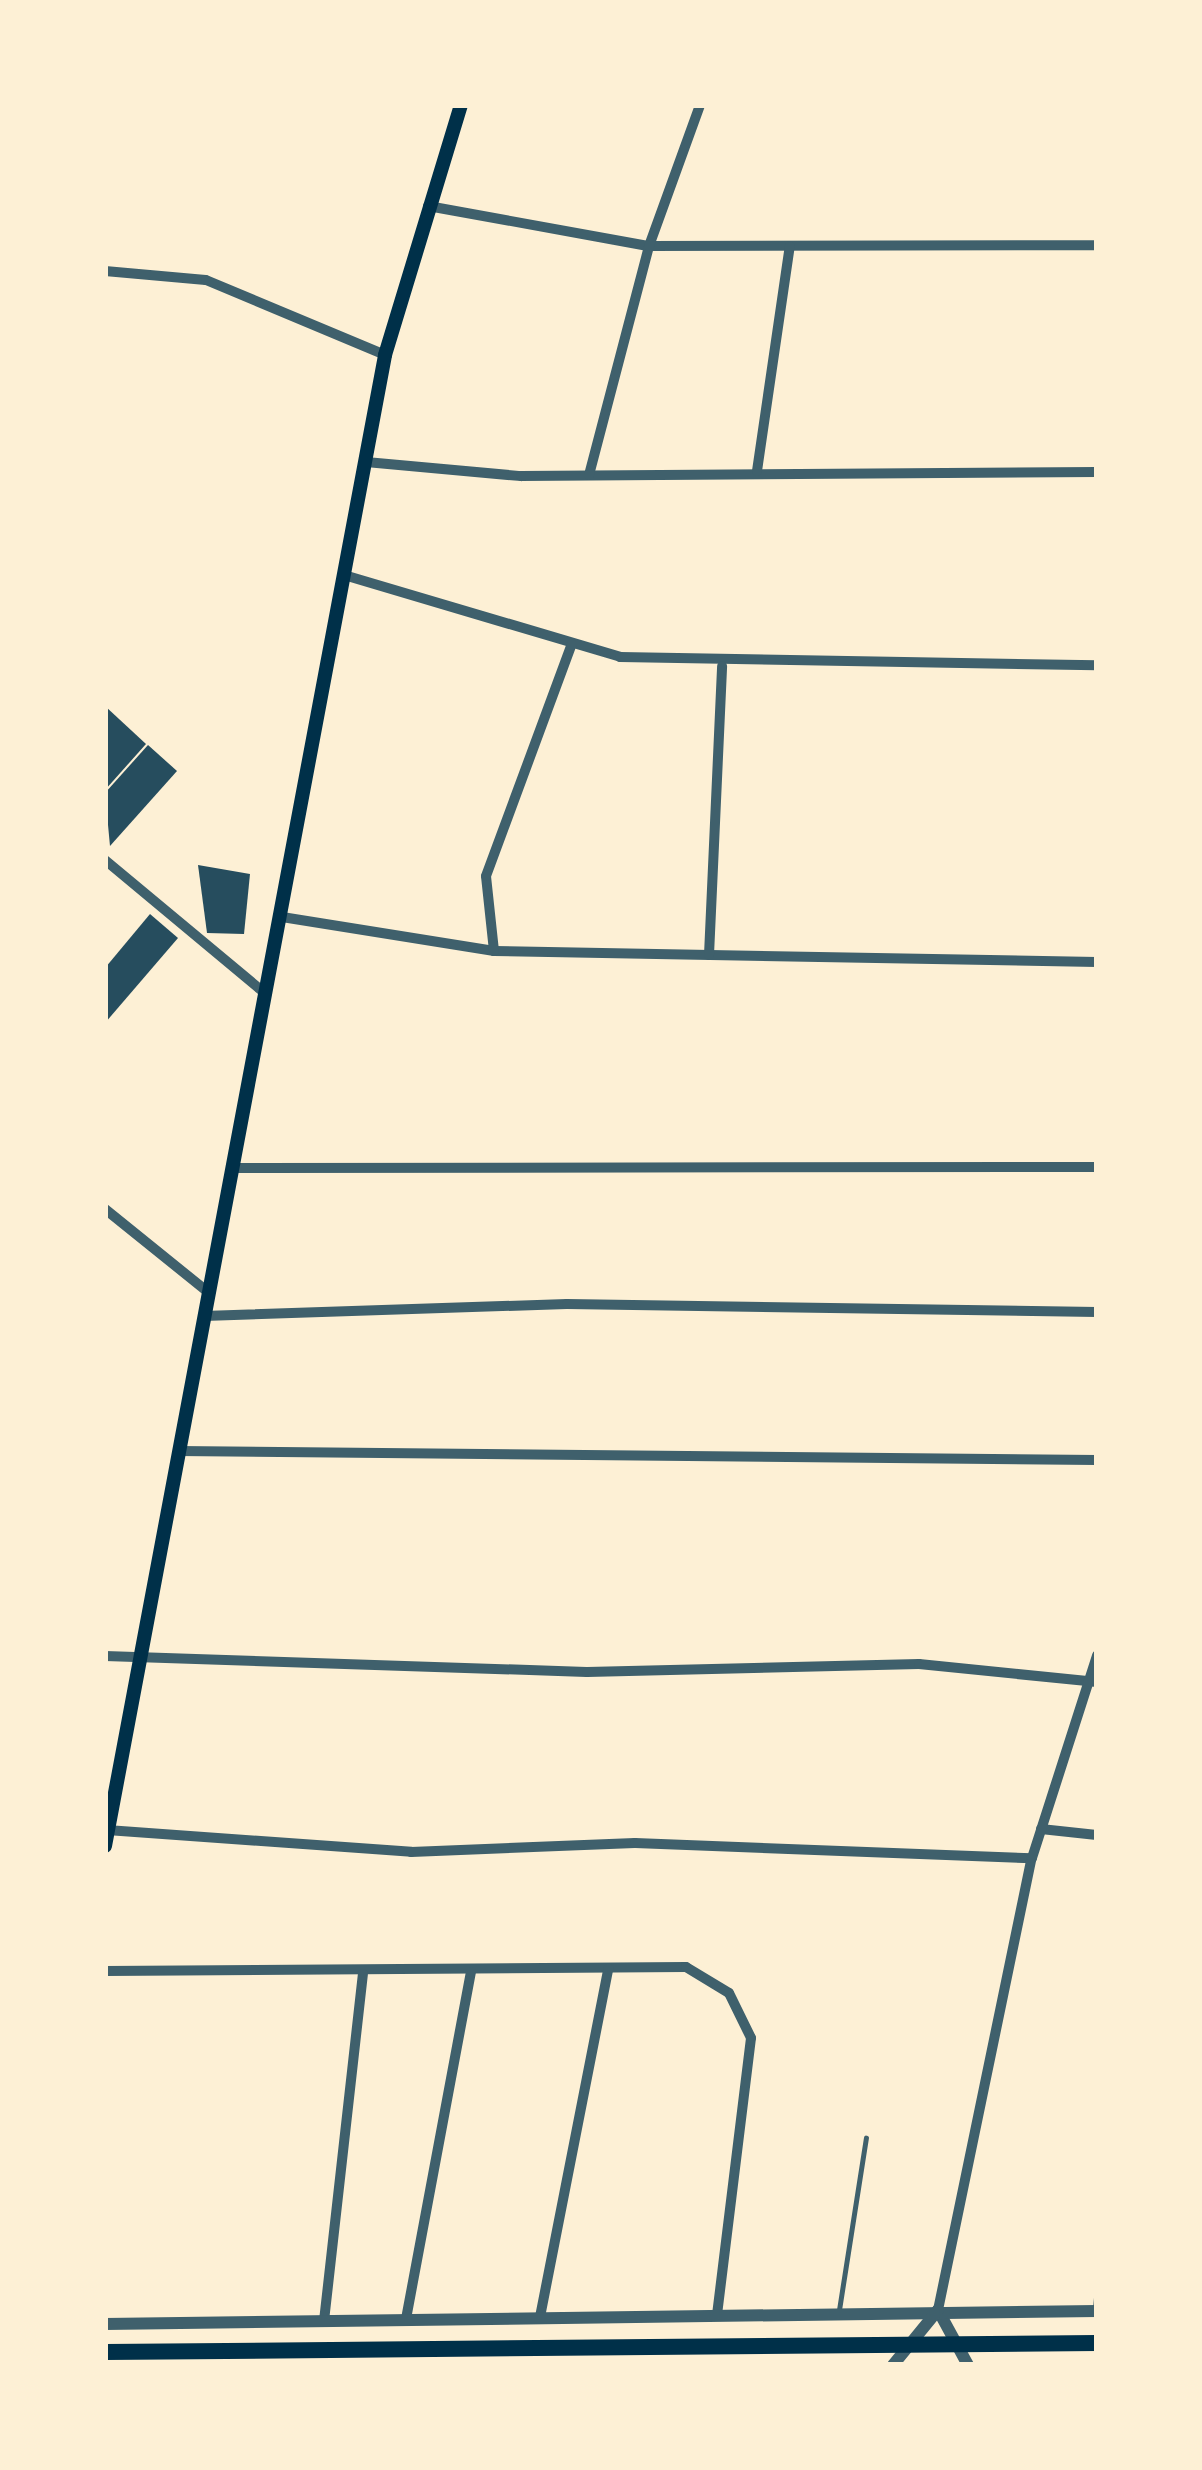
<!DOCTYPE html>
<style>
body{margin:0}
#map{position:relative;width:1202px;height:2470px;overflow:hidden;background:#fdf0d5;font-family:Inter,sans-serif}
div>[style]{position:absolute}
.building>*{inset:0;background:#264d5e}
.service>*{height:4.5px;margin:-2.25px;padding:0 2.25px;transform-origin:2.25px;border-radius:2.25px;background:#3f606c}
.minor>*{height:10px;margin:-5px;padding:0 5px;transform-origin:5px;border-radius:5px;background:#3f606c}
.tertiary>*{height:12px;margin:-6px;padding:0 6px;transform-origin:6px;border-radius:6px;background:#3f606c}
.secondary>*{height:14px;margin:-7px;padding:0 7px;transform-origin:7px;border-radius:7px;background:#003049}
.trunk>*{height:16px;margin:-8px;padding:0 8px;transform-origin:8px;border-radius:8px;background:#003049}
span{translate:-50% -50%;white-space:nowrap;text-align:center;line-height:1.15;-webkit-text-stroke:10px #fdf0d5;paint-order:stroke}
.frame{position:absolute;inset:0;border:108px solid #fdf0d5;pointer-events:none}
</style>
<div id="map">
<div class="building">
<i style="clip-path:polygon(105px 706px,146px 744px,105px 790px)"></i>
<i style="clip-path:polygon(148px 745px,177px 771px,110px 846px,105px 793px)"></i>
<i style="clip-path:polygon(198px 865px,250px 874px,244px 934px,207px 933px)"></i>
<i style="clip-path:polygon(150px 914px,178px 938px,105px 1023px,105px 968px)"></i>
</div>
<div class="service">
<i style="left:1095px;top:2309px;width:25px;rotate:-85deg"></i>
<i style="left:839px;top:2310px;width:174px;rotate:-81.1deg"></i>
</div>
<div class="minor">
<i style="left:428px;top:206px;width:225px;rotate:10.3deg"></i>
<i style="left:649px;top:246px;width:448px;rotate:-0.1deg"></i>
<i style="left:105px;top:271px;width:101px;rotate:5.1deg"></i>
<i style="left:206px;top:280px;width:194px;rotate:22.7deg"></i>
<i style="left:366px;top:462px;width:156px;rotate:5.2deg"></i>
<i style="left:521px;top:476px;width:576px;rotate:-0.4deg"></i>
<i style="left:757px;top:471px;width:227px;rotate:-81.7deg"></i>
<i style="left:589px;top:475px;width:237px;rotate:-75.3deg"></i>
<i style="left:649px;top:246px;width:150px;rotate:-70.1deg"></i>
<i style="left:344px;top:575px;width:288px;rotate:16.5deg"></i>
<i style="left:620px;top:657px;width:477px;rotate:1deg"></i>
<i style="left:105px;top:860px;width:209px;rotate:39.8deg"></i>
<i style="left:282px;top:917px;width:215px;rotate:9.1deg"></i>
<i style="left:494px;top:951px;width:603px;rotate:1.05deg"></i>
<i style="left:494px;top:951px;width:75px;rotate:-96.1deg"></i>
<i style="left:486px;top:876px;width:247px;rotate:-69.7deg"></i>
<i style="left:709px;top:955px;width:289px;rotate:-87.4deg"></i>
<i style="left:233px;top:1168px;width:864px;rotate:-0.07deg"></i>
<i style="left:105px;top:1209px;width:134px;rotate:38.9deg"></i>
<i style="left:204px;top:1316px;width:363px;rotate:-1.9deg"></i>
<i style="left:567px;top:1304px;width:530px;rotate:0.86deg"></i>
<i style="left:178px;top:1451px;width:919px;rotate:0.56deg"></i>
<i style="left:105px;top:1656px;width:482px;rotate:1.9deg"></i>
<i style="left:587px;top:1672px;width:332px;rotate:-1.4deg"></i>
<i style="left:919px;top:1664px;width:179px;rotate:5.8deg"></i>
<i style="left:1041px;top:1829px;width:56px;rotate:6.1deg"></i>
<i style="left:107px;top:1830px;width:305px;rotate:4.1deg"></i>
<i style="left:411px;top:1852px;width:224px;rotate:-2.3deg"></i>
<i style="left:635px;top:1843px;width:397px;rotate:2.2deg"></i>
<i style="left:105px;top:1971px;width:581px;rotate:-0.39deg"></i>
<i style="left:686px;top:1967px;width:50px;rotate:31.2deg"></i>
<i style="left:729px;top:1993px;width:50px;rotate:63.9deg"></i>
<i style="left:751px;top:2038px;width:278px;rotate:97deg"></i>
<i style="left:938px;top:2310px;width:462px;rotate:-78.3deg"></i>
<i style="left:1032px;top:1858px;width:213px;rotate:-72.2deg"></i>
<i style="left:540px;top:2317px;width:355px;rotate:-78.9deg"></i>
<i style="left:406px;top:2319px;width:353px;rotate:-79.4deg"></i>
<i style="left:324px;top:2321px;width:349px;rotate:-83.6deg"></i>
</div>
<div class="tertiary">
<i style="left:938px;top:2310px;width:63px;rotate:61.4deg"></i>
<i style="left:105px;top:2324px;width:992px;rotate:-0.75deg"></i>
<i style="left:893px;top:2365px;width:71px;rotate:-50.7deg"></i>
</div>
<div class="secondary">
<i style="left:105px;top:1846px;width:1517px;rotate:-79.36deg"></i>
<i style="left:385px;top:355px;width:261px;rotate:-73.1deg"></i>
</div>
<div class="trunk">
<i style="left:105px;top:2352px;width:992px;rotate:-0.52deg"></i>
</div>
<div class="frame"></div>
</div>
